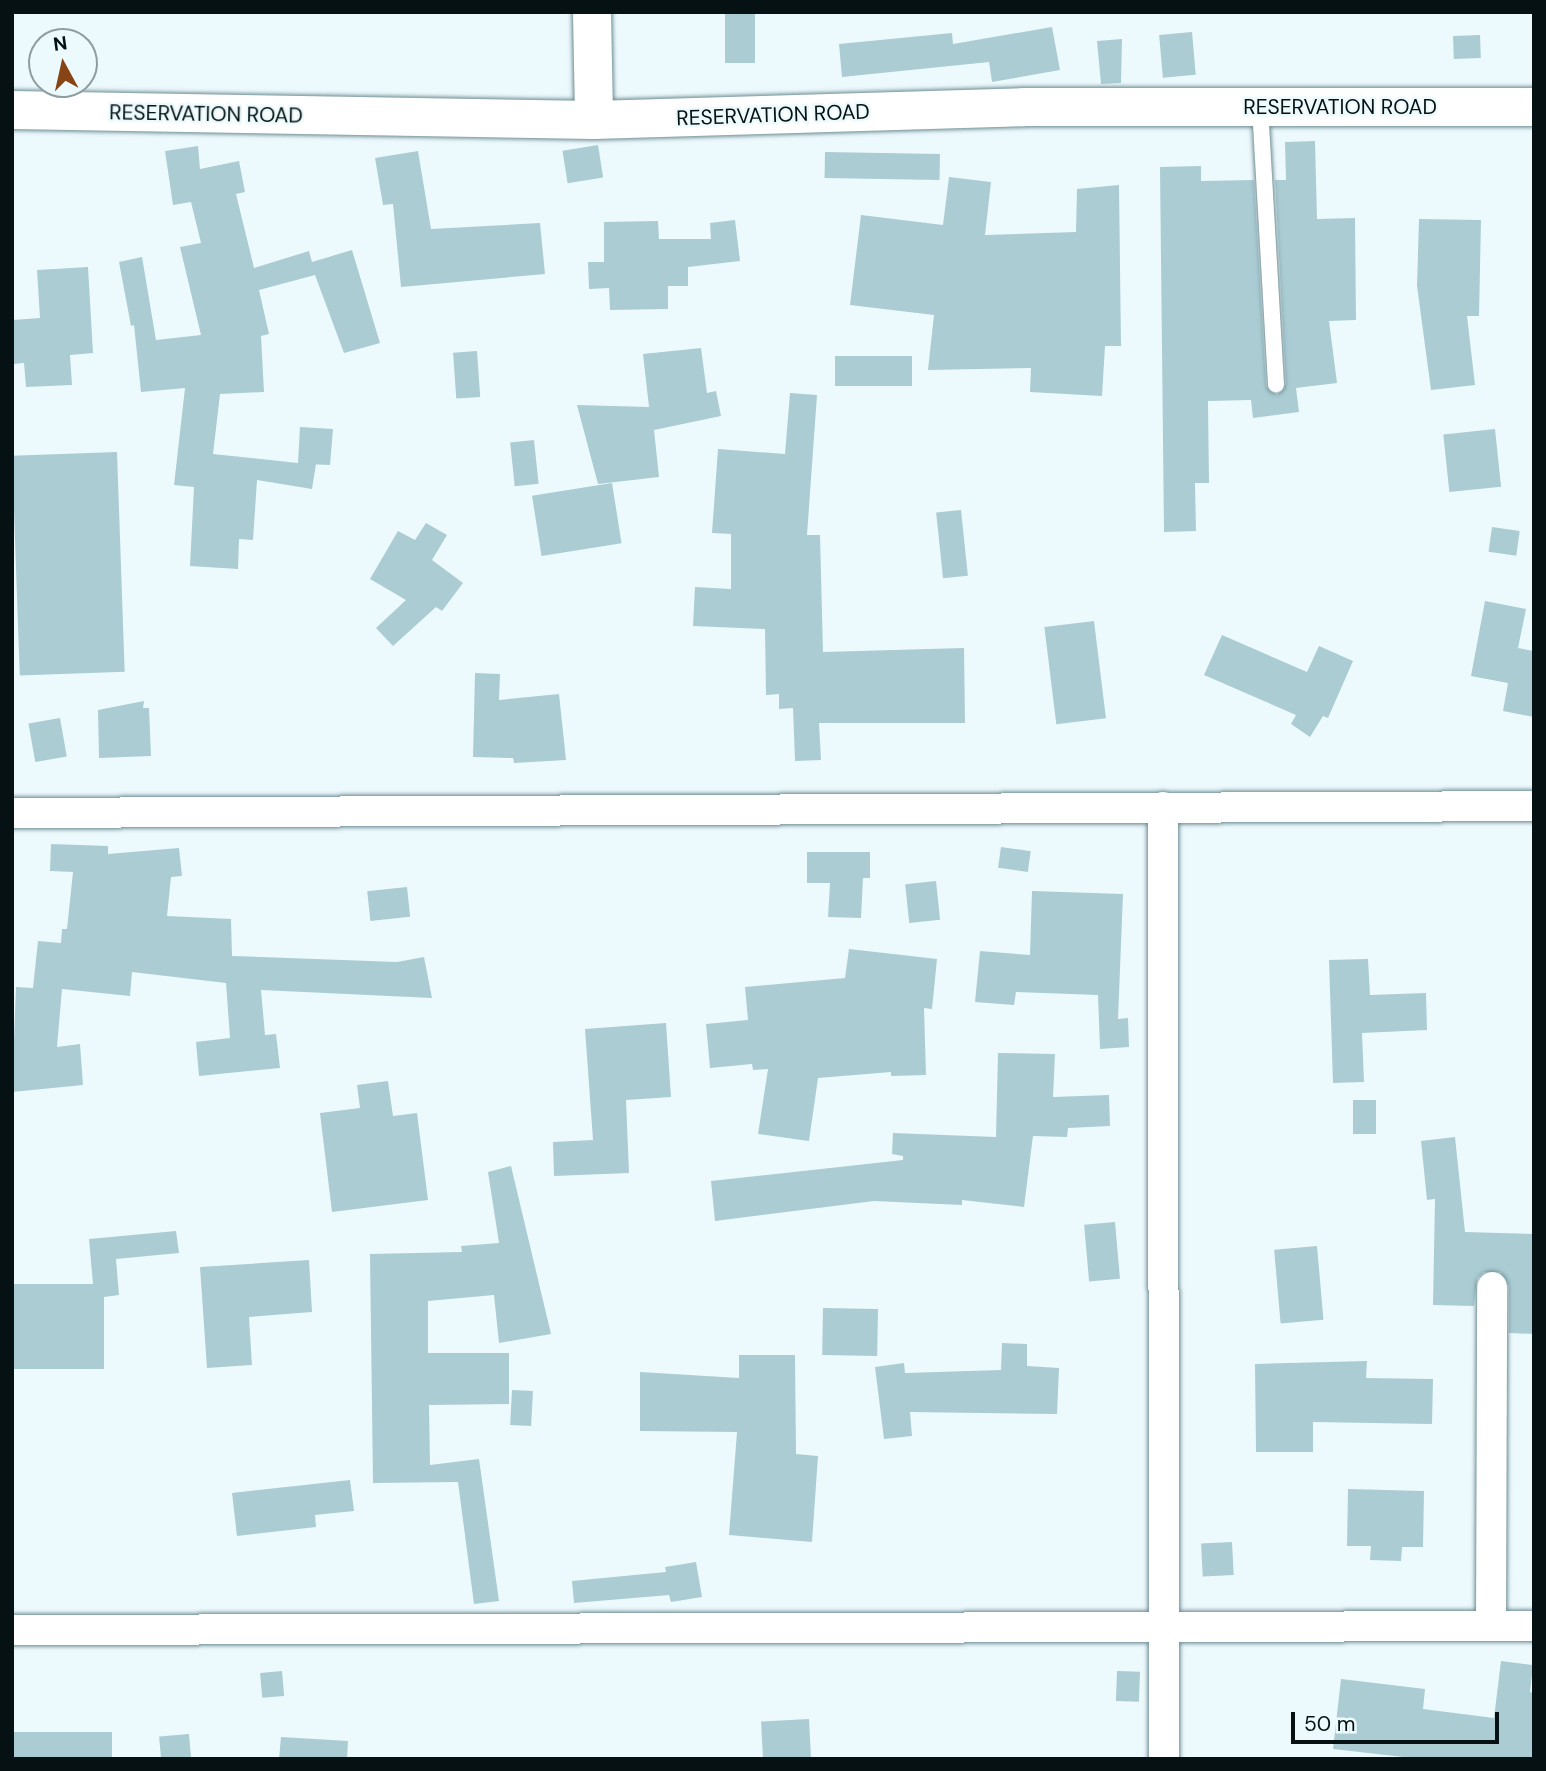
<!DOCTYPE html>
<style>
body{margin:0}
#map{position:relative;width:1546px;height:1771px;overflow:hidden;background:#edfafd;font-family:"DM Sans",sans-serif}
div>[style]{position:absolute}
.building>*{inset:0;background:#abccd3;transform-origin:0 0}
.roads{filter:drop-shadow(0 0 2px #6e8d94) drop-shadow(0 0 2px #6e8d94)}
.service>*{height:16px;margin:-8px;padding:0 8px;transform-origin:8px;border-radius:8px;background:#fff}
.minor>*{height:30px;margin:-15px;padding:0 15px;transform-origin:15px;border-radius:15px;background:#fff}
.tertiary>*{height:38px;margin:-19px;padding:0 19px;transform-origin:19px;border-radius:19px;background:#fff}
span{translate:-50% -50%;white-space:nowrap;text-align:center;line-height:1.15;-webkit-text-stroke:5px #edfafd;paint-order:stroke}
.street-label{font-size:21px;color:#051113}
.frame{position:absolute;inset:0;border:14px solid #051113;pointer-events:none}
.north{position:absolute;left:28px;top:28px;width:70px;height:70px;box-sizing:border-box;background:#edfafd;border:2px solid #909d9f;border-radius:50%;rotate:352deg;font-size:19px;font-weight:700;line-height:28px;text-align:center;color:#051113}
.north::after{content:'';display:block;margin:auto;width:24px;height:32px;background:#874414;clip-path:polygon(50% 0,100% 100%,50% 72%,0 100%)}
.scale{position:absolute;left:1291px;top:1712px;width:208px;height:32px;box-sizing:border-box;border:4px solid #051113;border-top:0;padding-left:9px;font-size:21px;line-height:24px;white-space:nowrap;color:#051113;-webkit-text-stroke:5px #edfafd;paint-order:stroke}
</style>
<div id="map">
<div class="building">
<i style="left:725px;top:12px;width:30px;height:51px"></i>
<i style="clip-path:polygon(1052px 27px,1060px 70px,992px 82px,989px 62px,842px 77px,839px 44px,952px 33px,953px 44px)"></i>
<i style="left:1192px;top:32px;width:43px;height:33px;rotate:85deg"></i>
<i style="left:1480px;top:35px;width:23px;height:27px;rotate:88deg"></i>
<i style="clip-path:polygon(1122px 39px,1121px 83px,1101px 84px,1097px 41px)"></i>
<i style="clip-path:polygon(1315px 141px,1317px 219px,1355px 218px,1356px 320px,1329px 321px,1337px 383px,1296px 388px,1299px 412px,1253px 418px,1251px 400px,1208px 401px,1209px 483px,1195px 483px,1196px 531px,1164px 532px,1160px 167px,1201px 166px,1201px 181px,1254px 180px,1266px 386px,1277px 395px,1286px 384px,1275px 180px,1286px 180px,1285px 142px)"></i>
<i style="left:598px;top:145px;width:33px;height:36px;rotate:81deg"></i>
<i style="clip-path:polygon(198px 146px,200px 169px,239px 161px,245px 192px,236px 194px,254px 268px,309px 251px,312px 262px,352px 250px,380px 343px,344px 353px,315px 275px,259px 290px,269px 334px,261px 336px,264px 392px,220px 394px,213px 454px,298px 463px,300px 427px,333px 429px,330px 465px,308px 464px,316px 464px,312px 489px,257px 480px,253px 540px,239px 539px,238px 569px,190px 566px,194px 487px,174px 485px,185px 388px,141px 392px,134px 325px,131px 326px,119px 262px,142px 257px,156px 340px,201px 335px,180px 247px,201px 243px,191px 202px,173px 205px,165px 151px)"></i>
<i style="clip-path:polygon(418px 151px,431px 229px,540px 223px,545px 274px,401px 287px,393px 204px,383px 205px,375px 158px)"></i>
<i style="left:825px;top:152px;width:115px;height:26px;rotate:1deg"></i>
<i style="clip-path:polygon(949px 177px,991px 182px,985px 235px,1076px 232px,1077px 189px,1119px 185px,1121px 346px,1105px 346px,1102px 396px,1030px 392px,1031px 368px,928px 370px,934px 315px,850px 305px,861px 215px,943px 225px)"></i>
<i style="clip-path:polygon(1419px 219px,1481px 220px,1479px 316px,1467px 316px,1475px 385px,1431px 390px,1417px 286px)"></i>
<i style="clip-path:polygon(735px 220px,740px 261px,688px 267px,688px 286px,668px 286px,668px 309px,610px 310px,609px 288px,589px 289px,588px 262px,604px 262px,604px 222px,658px 221px,659px 239px,711px 239px,710px 223px)"></i>
<i style="clip-path:polygon(88px 267px,93px 353px,70px 355px,72px 385px,26px 387px,24px 363px,13px 364px,12px 320px,40px 318px,37px 270px)"></i>
<i style="clip-path:polygon(701px 348px,707px 393px,716px 391px,721px 416px,654px 430px,659px 477px,598px 484px,577px 405px,649px 407px,643px 354px)"></i>
<i style="left:477px;top:351px;width:46px;height:24px;rotate:86deg"></i>
<i style="left:835px;top:356px;width:77px;height:30px"></i>
<i style="clip-path:polygon(790px 393px,817px 395px,807px 535px,820px 535px,823px 652px,964px 648px,965px 723px,819px 723px,821px 760px,795px 761px,793px 708px,779px 709px,779px 694px,766px 695px,765px 629px,693px 626px,695px 587px,731px 589px,731px 534px,712px 533px,718px 449px,785px 454px)"></i>
<i style="left:1495px;top:429px;width:58px;height:52px;rotate:84deg"></i>
<i style="left:534px;top:440px;width:44px;height:24px;rotate:84deg"></i>
<i style="left:117px;top:452px;width:220px;height:105px;rotate:88deg"></i>
<i style="left:612px;top:483px;width:61px;height:81px;rotate:81deg"></i>
<i style="left:961px;top:510px;width:66px;height:25px;rotate:84deg"></i>
<i style="clip-path:polygon(426px 523px,447px 535px,432px 560px,463px 583px,442px 611px,436px 607px,393px 646px,376px 628px,406px 600px,370px 579px,398px 531px,415px 540px)"></i>
<i style="left:1492px;top:527px;width:28px;height:25px;rotate:8deg"></i>
<i style="clip-path:polygon(1485px 601px,1526px 609px,1518px 648px,1534px 651px,1534px 717px,1503px 711px,1508px 683px,1471px 676px)"></i>
<i style="left:1094px;top:621px;width:98px;height:50px;rotate:83deg"></i>
<i style="clip-path:polygon(1222px 635px,1307px 672px,1319px 646px,1353px 661px,1328px 718px,1323px 716px,1310px 737px,1291px 724px,1296px 715px,1204px 675px)"></i>
<i style="clip-path:polygon(475px 673px,500px 674px,499px 700px,559px 694px,566px 760px,514px 763px,513px 758px,473px 757px)"></i>
<i style="clip-path:polygon(144px 701px,143px 708px,149px 708px,151px 756px,99px 758px,98px 710px)"></i>
<i style="left:60px;top:718px;width:39px;height:32px;rotate:80deg"></i>
<i style="clip-path:polygon(51px 844px,108px 846px,108px 854px,179px 848px,182px 876px,171px 877px,167px 916px,231px 919px,232px 956px,397px 962px,424px 957px,432px 998px,261px 990px,265px 1035px,276px 1034px,280px 1068px,199px 1076px,196px 1042px,230px 1038px,226px 983px,132px 972px,130px 996px,62px 989px,57px 1047px,80px 1044px,83px 1085px,12px 1092px,16px 987px,33px 988px,38px 941px,61px 943px,62px 929px,67px 929px,73px 872px,50px 871px)"></i>
<i style="left:1001px;top:847px;width:30px;height:21px;rotate:8deg"></i>
<i style="clip-path:polygon(807px 852px,870px 852px,870px 878px,863px 878px,861px 918px,828px 917px,830px 883px,807px 883px)"></i>
<i style="left:936px;top:881px;width:39px;height:31px;rotate:84deg"></i>
<i style="left:407px;top:887px;width:30px;height:40px;rotate:84deg"></i>
<i style="clip-path:polygon(1032px 891px,1123px 894px,1118px 1019px,1128px 1018px,1129px 1047px,1100px 1049px,1098px 995px,1016px 992px,1014px 1005px,975px 1002px,980px 951px,1030px 955px)"></i>
<i style="clip-path:polygon(849px 949px,937px 959px,932px 1009px,924px 1008px,926px 1075px,891px 1076px,891px 1072px,818px 1078px,809px 1141px,758px 1134px,768px 1069px,753px 1070px,752px 1064px,710px 1068px,706px 1024px,748px 1020px,745px 987px,845px 978px)"></i>
<i style="clip-path:polygon(1368px 959px,1370px 995px,1426px 993px,1427px 1030px,1362px 1033px,1364px 1082px,1333px 1083px,1329px 960px)"></i>
<i style="clip-path:polygon(666px 1023px,671px 1097px,626px 1100px,629px 1173px,554px 1176px,553px 1142px,593px 1140px,585px 1029px)"></i>
<i style="clip-path:polygon(998px 1053px,1055px 1054px,1053px 1097px,1109px 1095px,1110px 1126px,1068px 1128px,1067px 1137px,1033px 1136px,1024px 1207px,962px 1200px,962px 1205px,874px 1201px,715px 1221px,711px 1181px,903px 1160px,903px 1156px,892px 1154px,893px 1133px,996px 1137px)"></i>
<i style="clip-path:polygon(388px 1081px,393px 1116px,417px 1113px,428px 1200px,332px 1212px,320px 1113px,360px 1108px,357px 1085px)"></i>
<i style="left:1353px;top:1100px;width:23px;height:34px"></i>
<i style="clip-path:polygon(1455px 1137px,1465px 1232px,1534px 1234px,1534px 1334px,1509px 1333px,1509px 1286px,1500px 1272px,1484px 1272px,1477px 1278px,1474px 1306px,1433px 1305px,1435px 1199px,1427px 1200px,1421px 1141px)"></i>
<i style="clip-path:polygon(511px 1166px,551px 1334px,499px 1343px,494px 1295px,428px 1301px,428px 1353px,509px 1353px,509px 1404px,429px 1405px,430px 1465px,479px 1459px,499px 1601px,474px 1604px,458px 1482px,373px 1483px,370px 1254px,462px 1252px,461px 1246px,499px 1243px,488px 1172px)"></i>
<i style="left:1115px;top:1222px;width:57px;height:31px;rotate:85deg"></i>
<i style="clip-path:polygon(176px 1231px,179px 1253px,116px 1259px,119px 1295px,104px 1297px,104px 1369px,12px 1369px,12px 1284px,93px 1284px,89px 1239px)"></i>
<i style="left:1317px;top:1246px;width:74px;height:43px;rotate:85deg"></i>
<i style="clip-path:polygon(309px 1260px,312px 1312px,249px 1317px,252px 1365px,207px 1368px,200px 1267px)"></i>
<i style="left:823px;top:1308px;width:55px;height:47px;rotate:1deg"></i>
<i style="clip-path:polygon(1002px 1343px,1027px 1344px,1027px 1366px,1059px 1368px,1057px 1414px,910px 1412px,912px 1436px,884px 1439px,875px 1367px,904px 1363px,905px 1373px,1001px 1370px)"></i>
<i style="clip-path:polygon(739px 1355px,795px 1355px,796px 1454px,818px 1456px,812px 1542px,729px 1535px,737px 1432px,640px 1431px,640px 1372px,739px 1378px)"></i>
<i style="clip-path:polygon(1367px 1361px,1366px 1378px,1433px 1379px,1432px 1424px,1313px 1422px,1313px 1452px,1256px 1452px,1255px 1364px)"></i>
<i style="left:512px;top:1390px;width:21px;height:35px;rotate:3deg"></i>
<i style="clip-path:polygon(350px 1480px,354px 1511px,315px 1515px,316px 1527px,237px 1536px,232px 1493px)"></i>
<i style="clip-path:polygon(1348px 1489px,1424px 1491px,1423px 1547px,1402px 1547px,1401px 1561px,1370px 1560px,1371px 1546px,1347px 1546px)"></i>
<i style="left:1232px;top:1542px;width:33px;height:31px;rotate:87deg"></i>
<i style="clip-path:polygon(696px 1562px,702px 1597px,671px 1602px,669px 1595px,574px 1603px,572px 1581px,666px 1572px,665px 1567px)"></i>
<i style="clip-path:polygon(1501px 1661px,1533px 1665px,1530px 1692px,1534px 1693px,1534px 1759px,1421px 1759px,1333px 1749px,1341px 1679px,1425px 1689px,1423px 1709px,1494px 1718px)"></i>
<i style="left:282px;top:1671px;width:25px;height:22px;rotate:85deg"></i>
<i style="left:1117px;top:1671px;width:23px;height:30px;rotate:2deg"></i>
<i style="left:809px;top:1719px;width:40px;height:48px;rotate:87deg"></i>
<i style="left:12px;top:1732px;width:100px;height:27px"></i>
<i style="left:189px;top:1734px;width:25px;height:30px;rotate:85deg"></i>
<i style="clip-path:polygon(281px 1737px,348px 1741px,347px 1759px,279px 1759px)"></i>
</div>
<div class="roads">
<div class="service">
<i style="left:1260px;top:107px;width:278px;rotate:86.7deg"></i>
</div>
<div class="minor">
<i style="left:1163px;top:807px;width:952px;rotate:89.94deg"></i>
<i style="left:12px;top:813px;width:1522px;rotate:-0.26deg"></i>
<i style="left:1491px;top:1626px;width:339px;rotate:-89.8deg"></i>
<i style="left:12px;top:1630px;width:1522px;rotate:-0.15deg"></i>
</div>
<div class="tertiary">
<i style="left:592px;top:12px;width:108px;rotate:88.9deg"></i>
<i style="left:12px;top:110px;width:582px;rotate:0.98deg"></i>
<i style="left:594px;top:120px;width:430px;rotate:-1.7deg"></i>
<i style="left:1024px;top:107px;width:510px"></i>
</div>
</div>
<div class="street-label">
<span style="left:1340px;top:107px">RESERVATION ROAD</span>
<span style="left:206px;top:114px;rotate:1deg">RESERVATION ROAD</span>
<span style="left:773px;top:115px;rotate:-2deg">RESERVATION ROAD</span>
</div>
<div class="frame"></div>
<div class="north">N</div>
<div class="scale">50 m</div>
</div>
